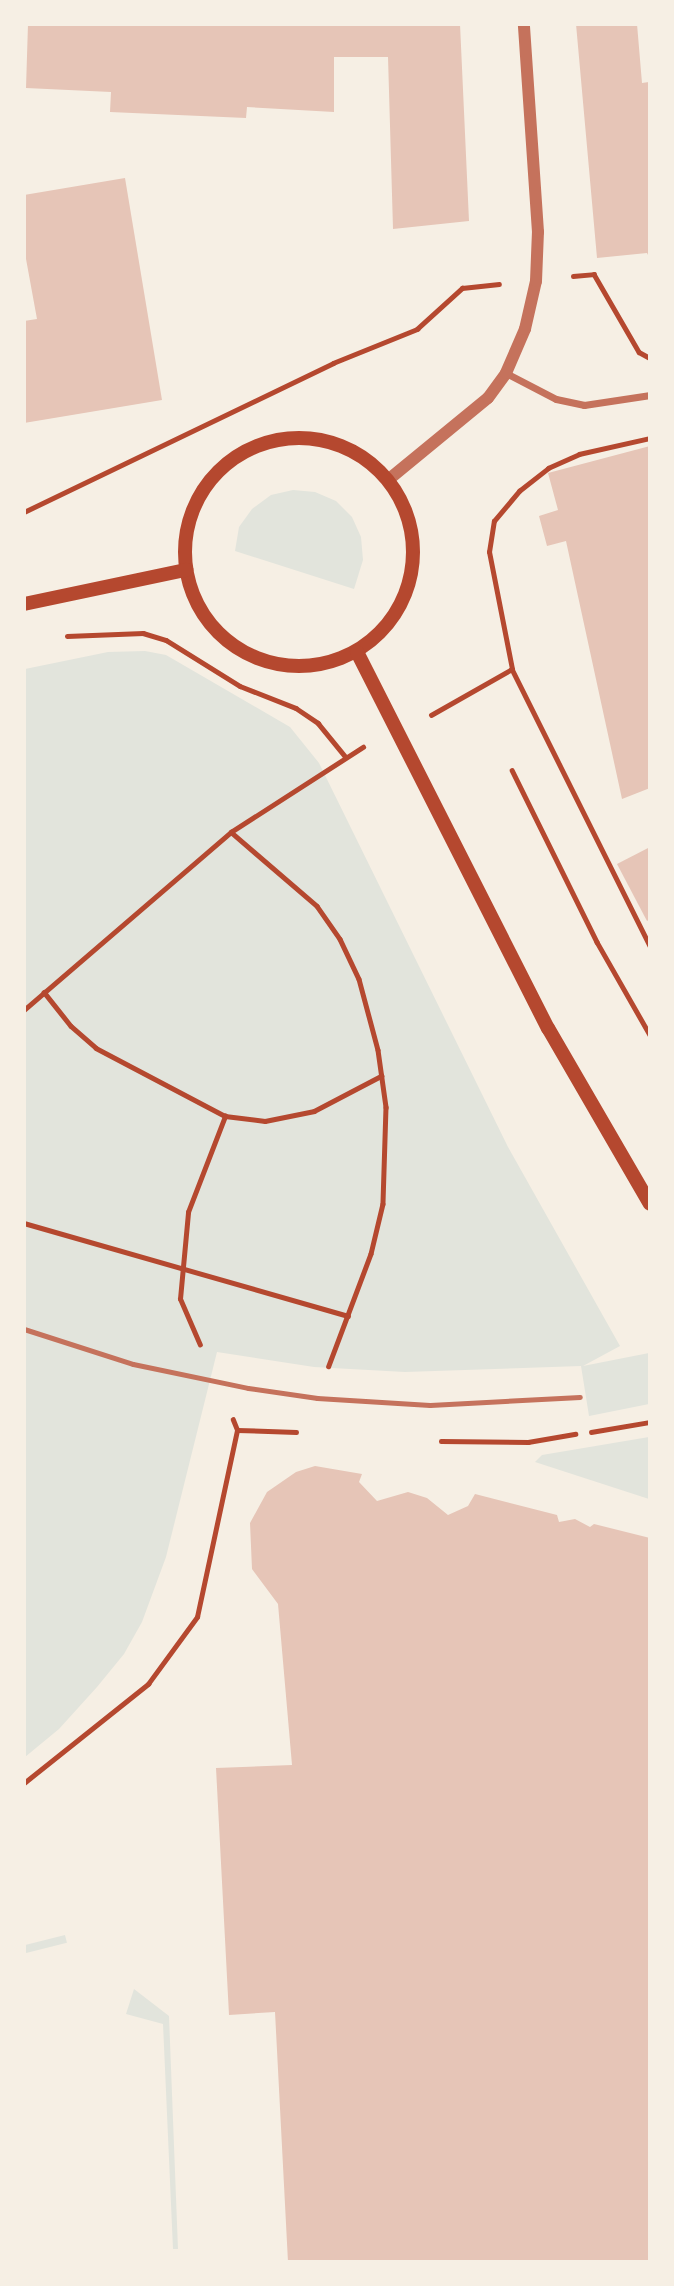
<!DOCTYPE html>
<style>
body{margin:0}
#map{position:relative;width:674px;height:2286px;overflow:hidden;background:#f6efe4;font-family:"Open Sans",sans-serif}
div>[style]{position:absolute}
.green>*{inset:0;background:#e2e4dc;transform-origin:0 0}
.building>*{inset:0;background:#e6c5b7}
.path>*{height:4.5px;margin:-2.25px;padding:0 2.25px;transform-origin:2.25px;border-radius:2.25px;background:#b5482f}
.service>*{height:5px;margin:-2.5px;padding:0 2.5px;transform-origin:2.5px;border-radius:2.5px;background:#c5725c}
.minor>*{height:7px;margin:-3.5px;padding:0 3.5px;transform-origin:3.5px;border-radius:3.5px;background:#c5725c}
.tertiary>*{height:12px;margin:-6px;padding:0 6px;transform-origin:6px;border-radius:6px;background:#c5725c}
.secondary>*{height:14px;margin:-7px;padding:0 7px;transform-origin:7px;border-radius:7px;background:#b5482f}
.secondary>.ring{margin:-7px;padding:0;box-sizing:content-box;background:none;border:14px solid #b5482f;border-radius:50%}
span{translate:-50% -50%;white-space:nowrap;text-align:center;line-height:1.15;-webkit-text-stroke:6px #f6efe4;paint-order:stroke}
.frame{position:absolute;inset:0;border:26px solid #f6efe4;pointer-events:none}
</style>
<div id="map">
<div class="green">
<i style="clip-path:polygon(293px 490px,315px 492px,336px 501px,352px 517px,361px 537px,363px 560px,354px 589px,235px 551px,239px 527px,252px 509px,271px 495px)"></i>
<i style="clip-path:polygon(145px 651px,166px 655px,290px 727px,319px 763px,508px 1147px,620px 1346px,583px 1366px,649px 1353px,649px 1404px,589px 1416px,581px 1366px,405px 1372px,314px 1367px,217px 1352px,166px 1557px,142px 1622px,124px 1654px,97px 1687px,59px 1729px,25px 1757px,25px 669px,108px 652px)"></i>
<i style="clip-path:polygon(649px 1437px,649px 1499px,535px 1462px,542px 1455px)"></i>
<i style="left:65px;top:1935px;width:8px;height:42px;rotate:76deg"></i>
<i style="clip-path:polygon(134px 1989px,169px 2016px,178px 2249px,173px 2249px,163px 2024px,126px 2014px)"></i>
</div>
<div class="building">
<i style="clip-path:polygon(28px 24px,460px 24px,469px 221px,393px 229px,388px 57px,334px 57px,334px 112px,247px 107px,246px 118px,110px 112px,111px 92px,26px 88px)"></i>
<i style="clip-path:polygon(576px 24px,637px 24px,642px 83px,649px 82px,650px 88px,650px 259px,647px 253px,597px 258px)"></i>
<i style="clip-path:polygon(125px 178px,162px 400px,24px 423px,24px 321px,37px 319px,24px 248px,24px 195px)"></i>
<i style="clip-path:polygon(650px 446px,650px 788px,622px 799px,566px 541px,547px 546px,539px 516px,558px 510px,548px 473px)"></i>
<i style="clip-path:polygon(650px 847px,650px 919px,647px 921px,617px 864px)"></i>
<i style="clip-path:polygon(315px 1466px,362px 1474px,359px 1482px,377px 1501px,408px 1492px,427px 1498px,448px 1515px,468px 1506px,475px 1494px,557px 1515px,559px 1522px,575px 1519px,590px 1527px,594px 1524px,650px 1538px,650px 2262px,288px 2262px,275px 2012px,229px 2015px,216px 1768px,292px 1765px,278px 1604px,252px 1569px,250px 1523px,267px 1492px,296px 1472px)"></i>
</div>
<div class="path">
<i style="left:573px;top:276px;width:21px;rotate:-5deg"></i>
<i style="left:594px;top:274px;width:90px;rotate:60deg"></i>
<i style="left:639px;top:352px;width:13px;rotate:29deg"></i>
<i style="left:24px;top:512px;width:343px;rotate:-25.7deg"></i>
<i style="left:333px;top:363px;width:91px;rotate:-22deg"></i>
<i style="left:417px;top:329px;width:61px;rotate:-42.3deg"></i>
<i style="left:462px;top:288px;width:37px;rotate:-6deg"></i>
<i style="left:67px;top:636px;width:76px;rotate:-2.3deg"></i>
<i style="left:143px;top:633px;width:24px;rotate:17deg"></i>
<i style="left:166px;top:640px;width:87px;rotate:31.9deg"></i>
<i style="left:240px;top:686px;width:60px;rotate:21.4deg"></i>
<i style="left:296px;top:708px;width:27px;rotate:34deg"></i>
<i style="left:318px;top:723px;width:43px;rotate:50.7deg"></i>
<i style="left:512px;top:669px;width:309px;rotate:63.5deg"></i>
<i style="left:431px;top:715px;width:93px;rotate:-29.6deg"></i>
<i style="left:512px;top:669px;width:119px;rotate:-101.1deg"></i>
<i style="left:489px;top:552px;width:31px;rotate:-81deg"></i>
<i style="left:494px;top:521px;width:39px;rotate:-50deg"></i>
<i style="left:519px;top:491px;width:37px;rotate:-38deg"></i>
<i style="left:548px;top:468px;width:34px;rotate:-24deg"></i>
<i style="left:579px;top:454px;width:73px;rotate:-12.7deg"></i>
<i style="left:512px;top:770px;width:192px;rotate:63.7deg"></i>
<i style="left:597px;top:942px;width:107px;rotate:60.3deg"></i>
<i style="left:231px;top:832px;width:113px;rotate:40.7deg"></i>
<i style="left:317px;top:906px;width:40px;rotate:55.1deg"></i>
<i style="left:340px;top:939px;width:44px;rotate:64.6deg"></i>
<i style="left:359px;top:979px;width:73px;rotate:75deg"></i>
<i style="left:378px;top:1050px;width:58px;rotate:82deg"></i>
<i style="left:386px;top:1107px;width:97px;rotate:91.8deg"></i>
<i style="left:383px;top:1204px;width:51px;rotate:103.5deg"></i>
<i style="left:371px;top:1254px;width:120px;rotate:110.6deg"></i>
<i style="left:44px;top:992px;width:43px;rotate:51.5deg"></i>
<i style="left:71px;top:1026px;width:33px;rotate:41deg"></i>
<i style="left:96px;top:1048px;width:146px;rotate:27.8deg"></i>
<i style="left:225px;top:1116px;width:40px;rotate:7.1deg"></i>
<i style="left:265px;top:1121px;width:50px;rotate:-11.5deg"></i>
<i style="left:314px;top:1111px;width:76px;rotate:-27.6deg"></i>
<i style="left:24px;top:1010px;width:273px;rotate:-40.7deg"></i>
<i style="left:231px;top:832px;width:157px;rotate:-32.8deg"></i>
<i style="left:24px;top:1223px;width:337px;rotate:16deg"></i>
<i style="left:200px;top:1345px;width:50px;rotate:-113.5deg"></i>
<i style="left:180px;top:1299px;width:87px;rotate:-84.7deg"></i>
<i style="left:188px;top:1212px;width:103px;rotate:-68.9deg"></i>
<i style="left:237px;top:1430px;width:59px;rotate:1.9deg"></i>
<i style="left:591px;top:1432px;width:60px;rotate:-9.6deg"></i>
<i style="left:441px;top:1441px;width:87px;rotate:0.7deg"></i>
<i style="left:528px;top:1442px;width:48px;rotate:-9.7deg"></i>
<i style="left:24px;top:1783px;width:159px;rotate:-38.6deg"></i>
<i style="left:148px;top:1684px;width:83px;rotate:-53.8deg"></i>
<i style="left:197px;top:1617px;width:191px;rotate:-77.9deg"></i>
<i style="left:237px;top:1430px;width:11px;rotate:-112deg"></i>
</div>
<div class="service">
<i style="left:24px;top:1329px;width:114px;rotate:17.8deg"></i>
<i style="left:133px;top:1364px;width:117px;rotate:11.8deg"></i>
<i style="left:248px;top:1388px;width:70px;rotate:8.2deg"></i>
<i style="left:317px;top:1398px;width:113px;rotate:3.5deg"></i>
<i style="left:430px;top:1405px;width:150px;rotate:-3.1deg"></i>
</div>
<div class="minor">
<i style="left:506px;top:373px;width:56px;rotate:27.5deg"></i>
<i style="left:556px;top:399px;width:29px;rotate:12deg"></i>
<i style="left:584px;top:405px;width:67px;rotate:-8.6deg"></i>
</div>
<div class="tertiary">
<i style="left:388px;top:480px;width:129px;rotate:-39.4deg"></i>
<i style="left:488px;top:398px;width:31px;rotate:-54deg"></i>
<i style="left:506px;top:373px;width:48px;rotate:-66.6deg"></i>
<i style="left:525px;top:329px;width:49px;rotate:-77.1deg"></i>
<i style="left:536px;top:281px;width:49px;rotate:-87.7deg"></i>
<i style="left:538px;top:232px;width:208px;rotate:-93.9deg"></i>
</div>
<div class="secondary">
<i class="ring" style="left:185px;top:438px;width:214px;height:214px"></i>
<i style="left:24px;top:604px;width:166px;rotate:-11.9deg"></i>
<i style="left:357px;top:652px;width:422px;rotate:63.1deg"></i>
<i style="left:548px;top:1028px;width:203px;rotate:59.9deg"></i>
</div>
<div class="frame"></div>
</div>
